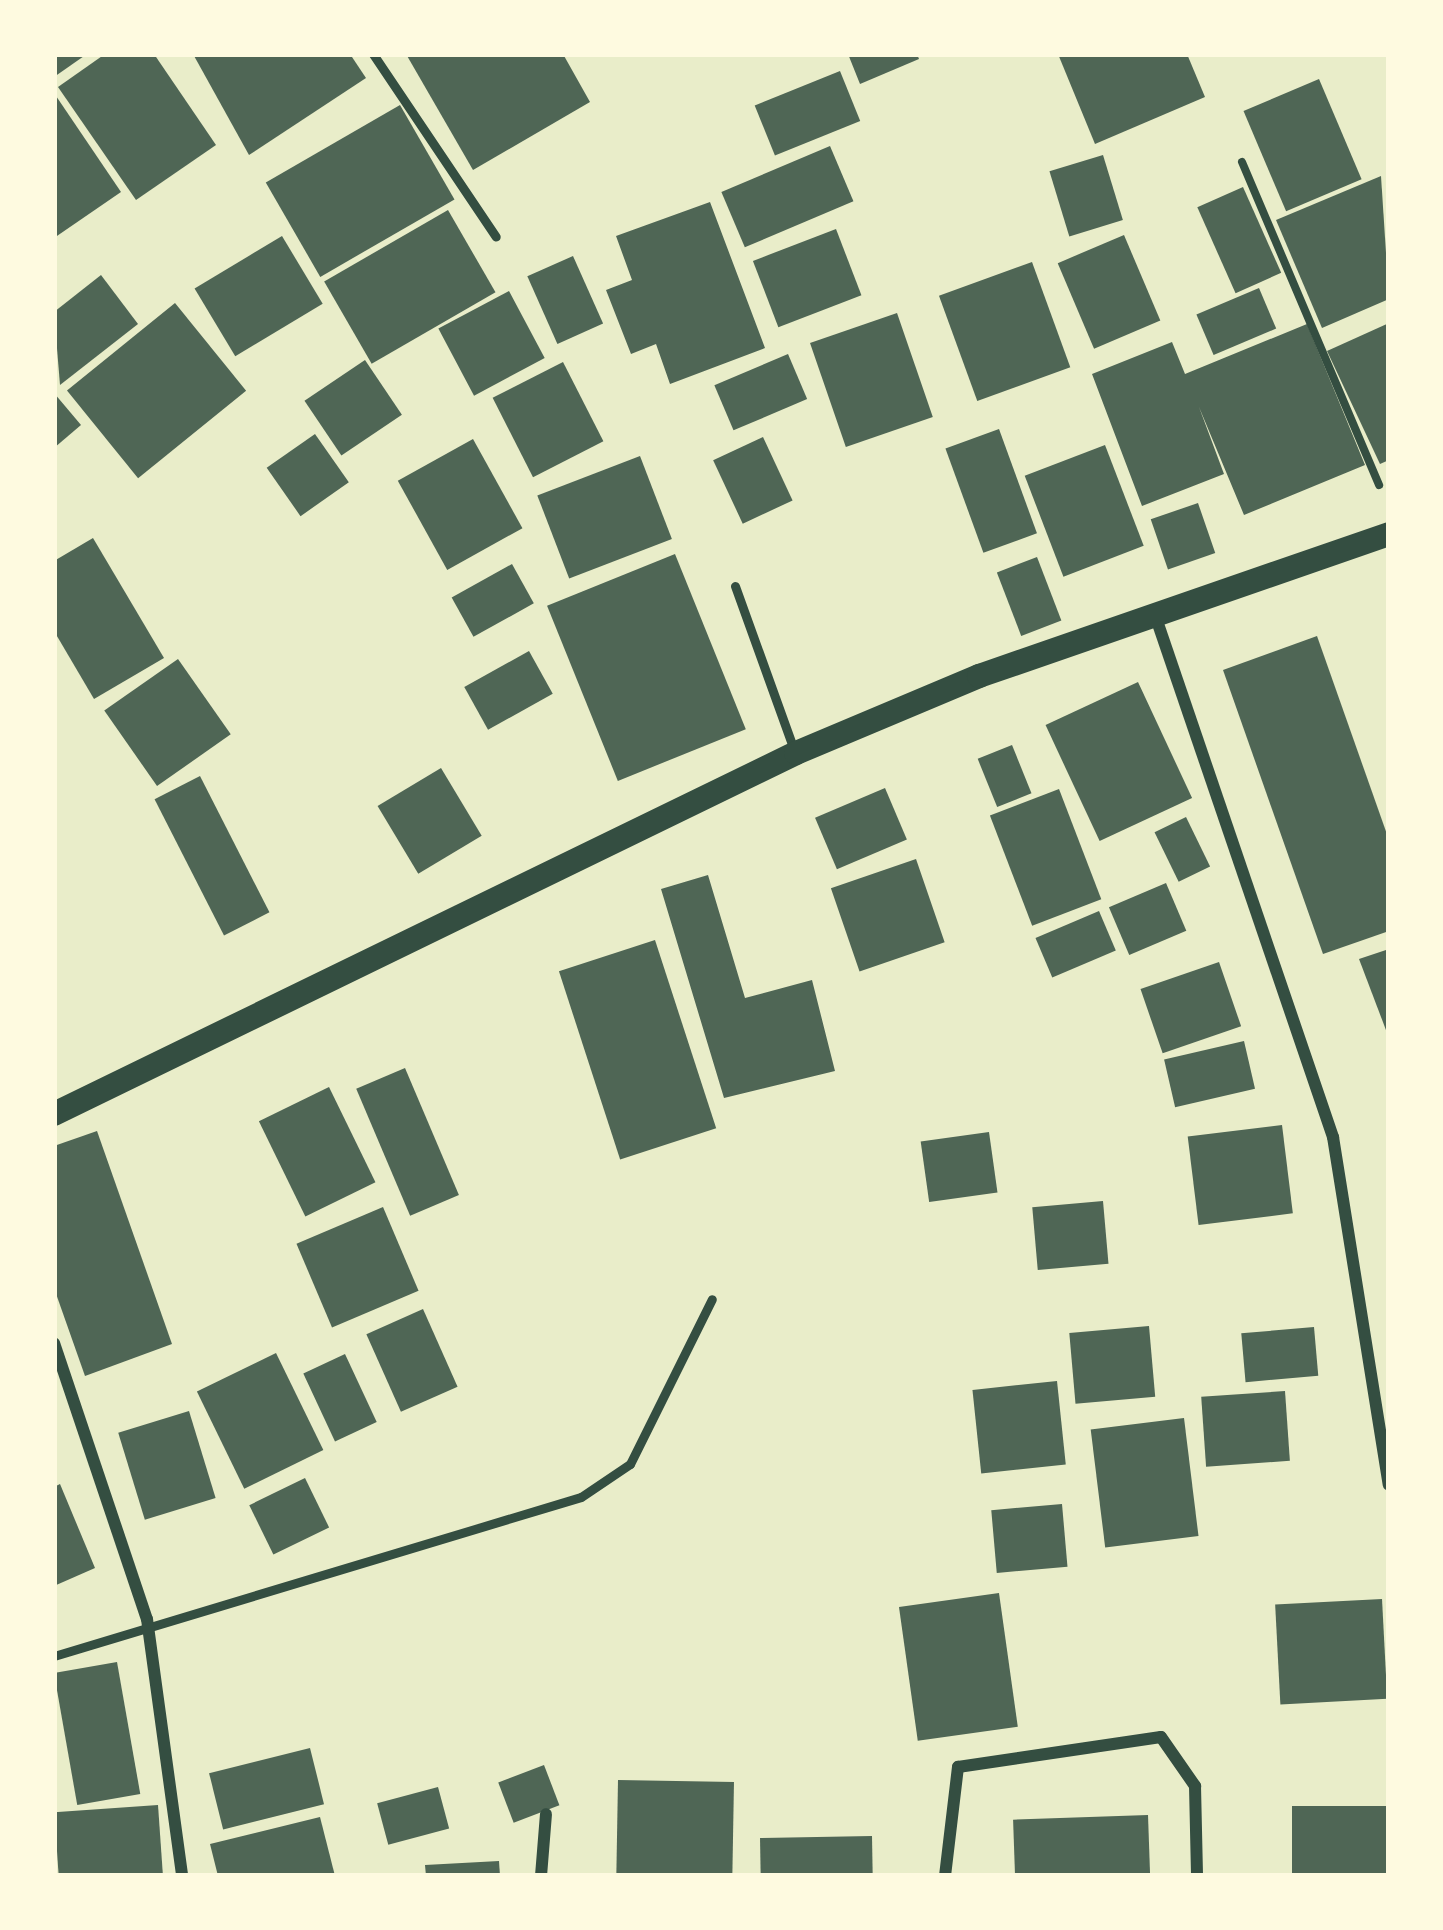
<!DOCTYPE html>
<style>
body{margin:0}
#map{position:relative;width:1443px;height:1930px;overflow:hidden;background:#e9edc9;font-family:"Golos Text",sans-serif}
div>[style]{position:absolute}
.building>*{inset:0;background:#4f6655;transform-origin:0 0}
.path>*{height:8px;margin:-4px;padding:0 4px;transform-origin:4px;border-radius:4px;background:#344e41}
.service>*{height:9px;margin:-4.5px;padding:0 4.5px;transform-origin:4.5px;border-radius:4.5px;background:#344e41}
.minor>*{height:12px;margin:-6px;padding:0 6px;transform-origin:6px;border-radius:6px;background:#344e41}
.secondary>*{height:24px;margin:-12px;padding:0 12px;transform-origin:12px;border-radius:12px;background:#344e41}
span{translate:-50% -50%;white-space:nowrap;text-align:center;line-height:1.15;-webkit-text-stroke:12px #fefae0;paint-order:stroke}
.frame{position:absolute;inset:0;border:57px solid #fefae0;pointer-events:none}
</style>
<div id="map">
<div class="building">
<i style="clip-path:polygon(54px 54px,87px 54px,54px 77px)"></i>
<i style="clip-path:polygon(105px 54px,154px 54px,216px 145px,136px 200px,58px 87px)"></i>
<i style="clip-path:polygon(193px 54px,350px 54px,366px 78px,249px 155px)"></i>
<i style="clip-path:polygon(406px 54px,563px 54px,590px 102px,473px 170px)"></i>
<i style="clip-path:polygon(848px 54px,917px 54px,919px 59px,860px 84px)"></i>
<i style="clip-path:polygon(1058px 54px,1187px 54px,1205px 97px,1095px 144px)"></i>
<i style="left:840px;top:71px;width:54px;height:92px;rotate:68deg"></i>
<i style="left:1319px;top:79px;width:109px;height:82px;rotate:67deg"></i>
<i style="clip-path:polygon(54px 93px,121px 192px,54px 238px)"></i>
<i style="left:400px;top:105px;width:109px;height:155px;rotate:60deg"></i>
<i style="left:830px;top:146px;width:60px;height:118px;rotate:67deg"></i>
<i style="left:1103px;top:155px;width:68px;height:56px;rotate:73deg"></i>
<i style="clip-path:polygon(1381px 176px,1389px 299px,1322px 328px,1276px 220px)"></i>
<i style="left:1243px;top:187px;width:94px;height:50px;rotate:66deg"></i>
<i style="clip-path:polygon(710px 202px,765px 348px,670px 384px,656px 344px,631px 354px,606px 290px,632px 280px,616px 236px)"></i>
<i style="left:448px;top:210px;width:95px;height:143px;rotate:60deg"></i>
<i style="left:836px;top:229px;width:71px;height:89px;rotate:69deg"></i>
<i style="left:1124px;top:235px;width:93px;height:72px;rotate:67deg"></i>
<i style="left:282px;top:236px;width:79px;height:102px;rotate:59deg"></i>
<i style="left:573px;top:256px;width:74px;height:50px;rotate:66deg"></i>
<i style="left:1032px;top:262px;width:112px;height:99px;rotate:70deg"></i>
<i style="clip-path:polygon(101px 275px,138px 324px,60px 385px,54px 312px)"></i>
<i style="left:1259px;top:288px;width:44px;height:68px;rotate:67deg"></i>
<i style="left:509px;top:291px;width:76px;height:80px;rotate:62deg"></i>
<i style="left:175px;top:303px;width:113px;height:139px;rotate:51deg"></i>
<i style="left:897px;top:313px;width:110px;height:92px;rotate:71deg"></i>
<i style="clip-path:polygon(1389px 323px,1389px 460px,1380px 464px,1327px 351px)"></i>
<i style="clip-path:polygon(1307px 324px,1365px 465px,1244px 515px,1199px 407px,1224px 474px,1142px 506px,1092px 374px,1172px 342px,1185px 374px)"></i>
<i style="left:788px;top:354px;width:49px;height:80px;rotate:67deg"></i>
<i style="left:365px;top:360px;width:66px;height:73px;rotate:56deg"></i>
<i style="left:563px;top:362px;width:89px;height:79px;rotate:63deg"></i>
<i style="clip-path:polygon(54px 393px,81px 425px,54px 448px)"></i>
<i style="left:999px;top:429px;width:111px;height:57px;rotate:70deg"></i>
<i style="left:315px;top:434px;width:59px;height:59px;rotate:55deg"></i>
<i style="left:763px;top:437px;width:70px;height:55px;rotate:65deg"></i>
<i style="left:473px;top:439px;width:102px;height:86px;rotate:61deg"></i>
<i style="left:1105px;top:445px;width:108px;height:86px;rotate:69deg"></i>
<i style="left:640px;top:456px;width:89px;height:110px;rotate:69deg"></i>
<i style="left:1198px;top:503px;width:53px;height:50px;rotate:71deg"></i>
<i style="clip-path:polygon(93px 538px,164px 658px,94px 699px,54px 631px,54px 561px)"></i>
<i style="left:675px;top:554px;width:189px;height:138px;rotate:68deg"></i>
<i style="left:1037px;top:557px;width:68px;height:43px;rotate:69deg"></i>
<i style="left:512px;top:564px;width:45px;height:69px;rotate:61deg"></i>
<i style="clip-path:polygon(1317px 636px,1389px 840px,1389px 931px,1323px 954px,1223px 670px)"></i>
<i style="left:529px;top:651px;width:49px;height:74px;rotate:61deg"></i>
<i style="left:178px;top:659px;width:92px;height:90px;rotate:55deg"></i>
<i style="left:1138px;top:682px;width:128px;height:102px;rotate:65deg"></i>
<i style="left:1012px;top:745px;width:52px;height:37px;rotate:68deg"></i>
<i style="left:441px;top:768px;width:79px;height:74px;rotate:59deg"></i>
<i style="left:200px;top:776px;width:153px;height:51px;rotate:63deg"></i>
<i style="left:885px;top:788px;width:56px;height:76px;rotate:67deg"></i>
<i style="left:1059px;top:789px;width:118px;height:74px;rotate:69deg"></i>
<i style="left:1186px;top:817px;width:55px;height:35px;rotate:64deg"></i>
<i style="left:916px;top:859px;width:88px;height:90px;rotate:71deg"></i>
<i style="clip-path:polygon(708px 875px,745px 998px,812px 980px,835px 1071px,724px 1098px,661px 889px)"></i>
<i style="left:1166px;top:883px;width:52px;height:62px;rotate:67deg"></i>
<i style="left:1099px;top:911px;width:43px;height:69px;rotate:67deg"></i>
<i style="left:655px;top:940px;width:198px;height:101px;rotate:72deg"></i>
<i style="clip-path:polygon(1389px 949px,1389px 1038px,1359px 959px)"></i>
<i style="left:1219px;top:962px;width:68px;height:83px;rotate:71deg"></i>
<i style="left:1244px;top:1041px;width:49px;height:82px;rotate:77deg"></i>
<i style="left:405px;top:1068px;width:138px;height:53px;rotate:67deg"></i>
<i style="left:329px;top:1087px;width:106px;height:78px;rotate:64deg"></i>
<i style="left:1282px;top:1125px;width:89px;height:95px;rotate:83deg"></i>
<i style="clip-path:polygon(97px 1131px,172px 1344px,85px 1376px,54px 1288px,54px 1146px)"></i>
<i style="left:989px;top:1132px;width:61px;height:69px;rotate:82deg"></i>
<i style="left:1103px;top:1201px;width:63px;height:71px;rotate:85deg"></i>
<i style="left:383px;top:1207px;width:91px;height:94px;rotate:67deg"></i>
<i style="left:423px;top:1309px;width:85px;height:62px;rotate:66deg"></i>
<i style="left:1149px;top:1326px;width:71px;height:80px;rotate:85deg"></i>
<i style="left:1314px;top:1327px;width:49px;height:73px;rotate:85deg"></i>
<i style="left:276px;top:1353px;width:108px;height:88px;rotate:64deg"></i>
<i style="left:345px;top:1354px;width:75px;height:46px;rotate:65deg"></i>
<i style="left:1057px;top:1381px;width:84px;height:85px;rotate:84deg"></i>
<i style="left:1285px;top:1391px;width:70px;height:84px;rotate:86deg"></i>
<i style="left:189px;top:1411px;width:91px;height:74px;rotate:73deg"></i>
<i style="left:1184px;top:1418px;width:119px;height:94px;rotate:83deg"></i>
<i style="left:305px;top:1478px;width:55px;height:62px;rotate:64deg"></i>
<i style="clip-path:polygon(60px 1484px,95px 1568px,54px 1586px,54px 1487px)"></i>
<i style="left:1062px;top:1504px;width:63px;height:71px;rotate:85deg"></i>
<i style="left:999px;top:1593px;width:135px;height:101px;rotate:82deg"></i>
<i style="left:1382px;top:1599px;width:100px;height:107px;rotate:87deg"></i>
<i style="left:117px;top:1662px;width:134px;height:64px;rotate:80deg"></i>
<i style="left:310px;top:1748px;width:58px;height:104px;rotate:76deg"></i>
<i style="left:544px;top:1765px;width:43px;height:49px;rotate:69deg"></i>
<i style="left:618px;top:1780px;width:116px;height:96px;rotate:1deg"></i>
<i style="left:438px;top:1787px;width:43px;height:63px;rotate:75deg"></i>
<i style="left:158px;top:1805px;width:71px;height:104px;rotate:86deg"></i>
<i style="left:1389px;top:1806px;width:70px;height:97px;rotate:90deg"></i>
<i style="left:1148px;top:1815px;width:61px;height:135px;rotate:88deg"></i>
<i style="clip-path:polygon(320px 1817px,335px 1876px,218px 1876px,210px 1844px)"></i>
<i style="left:872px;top:1836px;width:40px;height:112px;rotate:89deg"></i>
<i style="clip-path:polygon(499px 1861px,500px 1876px,426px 1876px,425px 1865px)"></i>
</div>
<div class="path">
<i style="left:1242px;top:162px;width:351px;rotate:67deg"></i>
</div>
<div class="service">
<i style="left:373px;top:54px;width:220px;rotate:56.1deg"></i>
<i style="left:735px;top:586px;width:174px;rotate:70.2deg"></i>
<i style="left:54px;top:1656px;width:550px;rotate:-16.79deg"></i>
<i style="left:581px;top:1497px;width:59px;rotate:-34deg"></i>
<i style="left:630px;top:1464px;width:184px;rotate:-63.6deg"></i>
</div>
<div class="minor">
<i style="left:1155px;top:615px;width:552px;rotate:71.17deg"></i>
<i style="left:1333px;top:1137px;width:352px;rotate:80.9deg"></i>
<i style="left:54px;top:1343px;width:291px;rotate:71.4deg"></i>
<i style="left:147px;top:1619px;width:259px;rotate:82.2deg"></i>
<i style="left:541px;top:1876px;width:62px;rotate:-85.4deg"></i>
<i style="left:945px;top:1876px;width:110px;rotate:-83.2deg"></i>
<i style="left:958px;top:1767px;width:205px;rotate:-8.4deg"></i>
<i style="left:1161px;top:1737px;width:60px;rotate:55.2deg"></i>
<i style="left:1195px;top:1786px;width:90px;rotate:88.7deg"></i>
</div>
<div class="secondary">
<i style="left:54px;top:1114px;width:825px;rotate:-25.94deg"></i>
<i style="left:796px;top:753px;width:199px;rotate:-22.8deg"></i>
<i style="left:979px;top:676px;width:434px;rotate:-19.1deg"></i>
</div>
<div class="frame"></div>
</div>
